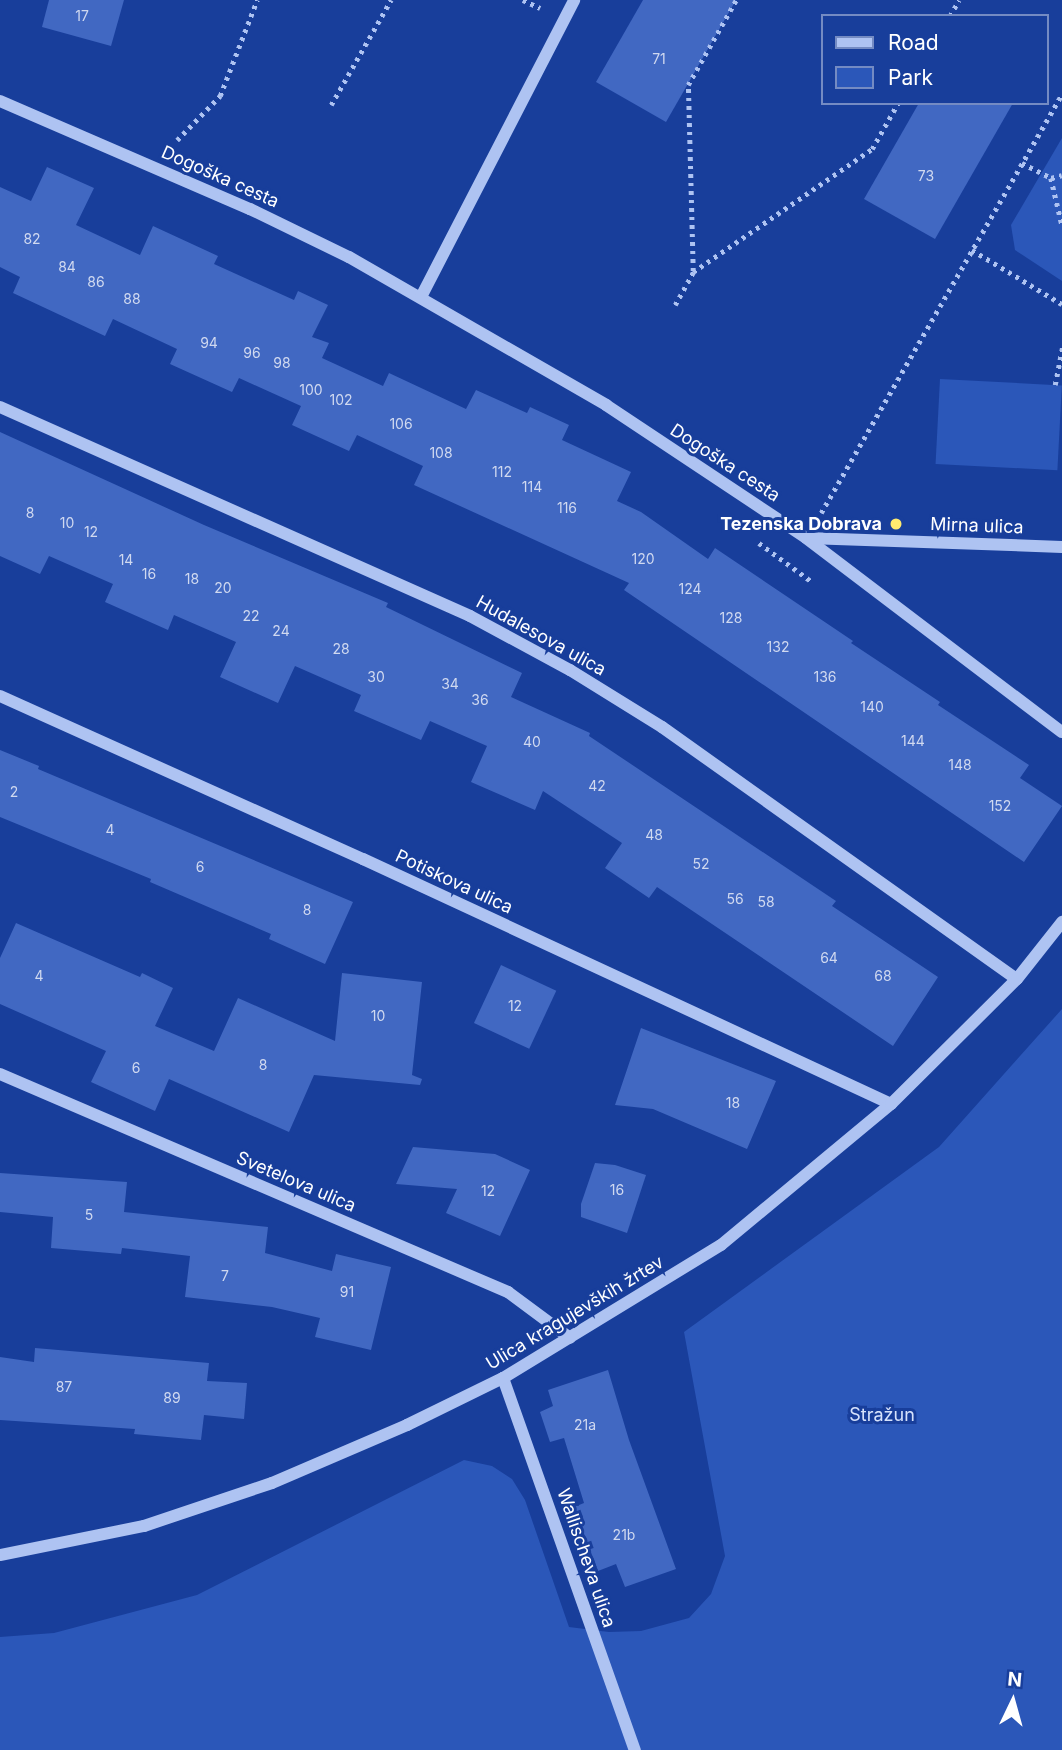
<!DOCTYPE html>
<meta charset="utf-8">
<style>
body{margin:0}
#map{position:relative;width:1062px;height:1750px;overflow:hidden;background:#183e9b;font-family:Inter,sans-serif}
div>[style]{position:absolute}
.green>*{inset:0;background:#2b57b9;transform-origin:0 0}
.building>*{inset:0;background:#4168c2;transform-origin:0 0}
.path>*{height:4.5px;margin-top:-2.25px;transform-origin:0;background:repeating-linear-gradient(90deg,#aec3f2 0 3.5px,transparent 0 8.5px)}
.minor>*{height:12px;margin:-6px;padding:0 6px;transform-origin:6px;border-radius:6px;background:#aec3f2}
.dots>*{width:19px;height:19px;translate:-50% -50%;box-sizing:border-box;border:4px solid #183e9b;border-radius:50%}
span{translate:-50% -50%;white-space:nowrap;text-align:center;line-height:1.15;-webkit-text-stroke:6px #183e9b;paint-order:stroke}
.number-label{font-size:14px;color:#d0d9f0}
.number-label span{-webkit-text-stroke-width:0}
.street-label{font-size:18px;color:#fff}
.poi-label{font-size:18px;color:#fff;font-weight:700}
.right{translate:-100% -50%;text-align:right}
.park-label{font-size:18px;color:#d6e2fc}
.legend{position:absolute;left:821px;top:14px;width:228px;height:91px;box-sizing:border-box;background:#183e9b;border:2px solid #748bc3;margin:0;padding:9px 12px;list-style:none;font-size:21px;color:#fff}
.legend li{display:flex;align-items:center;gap:14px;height:35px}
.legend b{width:35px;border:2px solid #748bc3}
.north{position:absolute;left:978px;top:1666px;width:70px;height:70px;-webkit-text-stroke:5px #183e9b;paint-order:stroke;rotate:5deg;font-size:19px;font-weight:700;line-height:28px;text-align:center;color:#fff}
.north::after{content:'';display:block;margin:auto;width:24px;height:32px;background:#fff;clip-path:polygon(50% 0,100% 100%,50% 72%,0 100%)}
</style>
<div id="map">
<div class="green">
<i style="clip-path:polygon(1062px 138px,1062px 281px,1015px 250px,1011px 225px)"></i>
<i style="left:940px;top:379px;width:122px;height:85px;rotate:3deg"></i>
<i style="clip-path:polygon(1062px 1009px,1062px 1750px,0 1750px,0 1637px,54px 1633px,197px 1595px,464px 1460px,492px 1466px,512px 1479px,525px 1500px,569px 1627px,609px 1632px,641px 1631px,689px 1618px,711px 1594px,725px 1556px,684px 1332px,939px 1147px)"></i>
</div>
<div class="building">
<i style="clip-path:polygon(49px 0,124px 0,111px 46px,42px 27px)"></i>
<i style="clip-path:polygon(643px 0,736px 0,666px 122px,596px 82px)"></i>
<i style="clip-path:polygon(919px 103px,1013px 103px,935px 239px,864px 199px)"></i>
<i style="clip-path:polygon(47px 167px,94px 188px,76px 225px,140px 255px,153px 226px,218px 256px,214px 264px,294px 300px,298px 291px,328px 305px,312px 337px,329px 343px,322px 358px,383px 386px,389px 373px,466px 409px,476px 390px,527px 413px,530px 407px,569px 425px,562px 440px,631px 472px,617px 501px,641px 512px,708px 559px,715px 548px,853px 641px,851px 643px,940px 702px,938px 705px,1029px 765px,1020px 778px,1062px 806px,1024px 862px,624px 590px,629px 583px,414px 485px,423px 466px,357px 435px,349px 451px,292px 425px,301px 406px,239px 378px,232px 392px,170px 364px,177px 349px,113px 319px,105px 336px,13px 293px,20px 277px,0 267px,0 187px,31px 201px)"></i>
<i style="clip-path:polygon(0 432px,204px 525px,388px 603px,386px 607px,522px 673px,511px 697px,590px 733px,589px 736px,836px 901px,832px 906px,938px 977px,893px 1046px,657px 887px,649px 898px,605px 868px,622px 843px,543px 791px,535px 810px,471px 782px,487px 746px,430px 721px,421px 740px,354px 711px,361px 695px,295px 666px,278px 703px,220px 677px,236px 642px,174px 615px,168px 630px,105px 602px,113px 584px,49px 556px,40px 574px,0 556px)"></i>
<i style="clip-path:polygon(0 750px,39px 766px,38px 769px,353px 902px,325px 964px,269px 939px,271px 934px,150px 882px,151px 879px,0 817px)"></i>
<i style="clip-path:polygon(16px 923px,140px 977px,142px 973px,173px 988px,155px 1026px,214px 1051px,238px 998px,335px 1041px,342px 973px,422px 982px,412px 1075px,422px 1079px,420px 1085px,314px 1075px,289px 1132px,169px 1079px,155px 1111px,91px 1082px,106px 1051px,0 1004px,0 958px)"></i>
<i style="left:501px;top:965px;width:61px;height:64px;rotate:25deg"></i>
<i style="clip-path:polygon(641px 1028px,776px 1081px,747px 1149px,653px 1109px,615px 1105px)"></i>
<i style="clip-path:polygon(413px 1147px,495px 1154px,530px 1170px,500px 1236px,446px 1213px,457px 1189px,396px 1184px)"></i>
<i style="clip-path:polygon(595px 1163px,615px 1165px,646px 1175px,627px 1233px,581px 1217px,581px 1204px)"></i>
<i style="clip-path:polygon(0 1173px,127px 1182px,124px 1212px,268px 1227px,265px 1253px,332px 1271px,336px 1254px,391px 1267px,371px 1350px,315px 1337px,320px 1318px,272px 1307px,185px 1297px,190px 1256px,122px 1248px,121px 1254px,51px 1248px,53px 1217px,0 1212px)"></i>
<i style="clip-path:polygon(35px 1348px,209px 1363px,207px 1381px,247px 1383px,244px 1419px,204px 1415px,201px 1440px,134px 1434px,135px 1429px,0 1420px,0 1357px,34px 1362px)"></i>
<i style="clip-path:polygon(608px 1370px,629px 1440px,676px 1569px,625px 1587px,616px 1564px,598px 1571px,574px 1507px,584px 1503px,564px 1438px,550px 1442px,540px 1412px,553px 1406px,548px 1390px)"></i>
</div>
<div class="path">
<i style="left:523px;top:0;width:19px;rotate:25deg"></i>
<i style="left:950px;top:16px;width:18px;rotate:-61deg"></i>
<i style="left:331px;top:105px;width:121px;rotate:-60.3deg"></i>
<i style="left:177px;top:140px;width:62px;rotate:-45.7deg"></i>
<i style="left:220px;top:96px;width:103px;rotate:-68.9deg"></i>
<i style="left:1022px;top:163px;width:33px;rotate:27deg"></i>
<i style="left:1051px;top:178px;width:11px;rotate:-15deg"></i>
<i style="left:1051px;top:178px;width:48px;rotate:76.8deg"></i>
<i style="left:972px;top:250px;width:105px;rotate:31deg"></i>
<i style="left:693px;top:271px;width:186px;rotate:-91.5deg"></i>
<i style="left:688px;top:85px;width:98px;rotate:-60.5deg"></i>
<i style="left:675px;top:305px;width:38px;rotate:-61deg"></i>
<i style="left:693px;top:272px;width:217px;rotate:-34.5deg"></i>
<i style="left:872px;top:149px;width:53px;rotate:-60.5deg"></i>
<i style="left:1055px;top:385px;width:38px;rotate:-79deg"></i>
<i style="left:821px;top:513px;width:483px;rotate:-60.1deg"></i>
<i style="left:759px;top:543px;width:64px;rotate:36.2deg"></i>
</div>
<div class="minor">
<i style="left:0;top:101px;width:272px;rotate:23.4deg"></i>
<i style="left:250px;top:209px;width:110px;rotate:25.9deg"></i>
<i style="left:349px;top:257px;width:297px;rotate:29.9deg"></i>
<i style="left:606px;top:405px;width:240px;rotate:33.6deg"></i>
<i style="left:806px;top:538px;width:321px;rotate:37.2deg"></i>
<i style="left:421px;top:297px;width:334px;rotate:-62.7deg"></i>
<i style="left:0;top:407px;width:514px;rotate:23.97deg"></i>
<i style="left:470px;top:616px;width:114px;rotate:28.4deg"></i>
<i style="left:570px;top:670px;width:108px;rotate:31.8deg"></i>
<i style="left:662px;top:727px;width:435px;rotate:35.4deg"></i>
<i style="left:807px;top:538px;width:255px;rotate:2deg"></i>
<i style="left:0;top:696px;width:398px;rotate:24.2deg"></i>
<i style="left:363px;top:859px;width:582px;rotate:24.89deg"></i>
<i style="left:0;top:1074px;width:553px;rotate:23.23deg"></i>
<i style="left:508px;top:1292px;width:77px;rotate:36.6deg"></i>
<i style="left:503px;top:1378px;width:395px;rotate:70.5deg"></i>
<i style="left:0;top:1555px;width:147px;rotate:-11.4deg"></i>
<i style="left:144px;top:1526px;width:135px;rotate:-18.6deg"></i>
<i style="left:272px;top:1483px;width:147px;rotate:-23.2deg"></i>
<i style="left:407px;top:1425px;width:107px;rotate:-26.1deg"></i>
<i style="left:503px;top:1378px;width:255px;rotate:-31.4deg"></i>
<i style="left:721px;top:1245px;width:221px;rotate:-39.7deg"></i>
<i style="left:891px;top:1104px;width:177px;rotate:-44.8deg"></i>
<i style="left:1017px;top:979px;width:73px;rotate:-51.7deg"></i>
</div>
<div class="dots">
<i style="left:896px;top:524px;background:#ffea6f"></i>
</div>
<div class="number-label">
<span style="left:82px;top:16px">17</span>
<span style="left:659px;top:59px">71</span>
<span style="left:926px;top:176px">73</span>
<span style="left:32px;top:239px">82</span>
<span style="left:67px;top:267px">84</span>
<span style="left:96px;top:282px">86</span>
<span style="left:132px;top:299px">88</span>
<span style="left:209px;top:343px">94</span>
<span style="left:252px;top:353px">96</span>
<span style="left:282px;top:363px">98</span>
<span style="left:311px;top:390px">100</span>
<span style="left:341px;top:400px">102</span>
<span style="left:401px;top:424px">106</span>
<span style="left:441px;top:453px">108</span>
<span style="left:502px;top:472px">112</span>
<span style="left:532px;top:487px">114</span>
<span style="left:567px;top:508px">116</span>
<span style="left:30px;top:513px">8</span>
<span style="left:67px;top:523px">10</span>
<span style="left:91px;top:532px">12</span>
<span style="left:643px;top:559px">120</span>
<span style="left:126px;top:560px">14</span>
<span style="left:149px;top:574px">16</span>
<span style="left:192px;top:579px">18</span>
<span style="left:223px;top:588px">20</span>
<span style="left:690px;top:589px">124</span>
<span style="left:251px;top:616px">22</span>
<span style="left:731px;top:618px">128</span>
<span style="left:281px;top:631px">24</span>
<span style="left:778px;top:647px">132</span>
<span style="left:341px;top:649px">28</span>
<span style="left:376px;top:677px">30</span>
<span style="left:825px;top:677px">136</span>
<span style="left:450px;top:684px">34</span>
<span style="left:480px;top:700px">36</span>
<span style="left:872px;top:707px">140</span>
<span style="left:913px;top:741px">144</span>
<span style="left:532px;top:742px">40</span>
<span style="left:960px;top:765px">148</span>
<span style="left:597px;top:786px">42</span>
<span style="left:14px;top:792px">2</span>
<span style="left:1000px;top:806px">152</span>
<span style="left:110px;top:830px">4</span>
<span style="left:654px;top:835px">48</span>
<span style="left:701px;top:864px">52</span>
<span style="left:200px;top:867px">6</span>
<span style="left:735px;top:899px">56</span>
<span style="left:766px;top:902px">58</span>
<span style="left:307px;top:910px">8</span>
<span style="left:829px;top:958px">64</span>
<span style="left:39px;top:976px">4</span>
<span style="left:883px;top:976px">68</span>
<span style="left:515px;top:1006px">12</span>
<span style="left:378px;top:1016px">10</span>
<span style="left:263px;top:1065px">8</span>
<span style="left:136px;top:1068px">6</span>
<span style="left:733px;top:1103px">18</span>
<span style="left:617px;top:1190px">16</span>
<span style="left:488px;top:1191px">12</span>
<span style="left:89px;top:1215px">5</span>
<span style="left:225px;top:1276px">7</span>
<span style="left:347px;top:1292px">91</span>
<span style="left:64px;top:1387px">87</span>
<span style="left:172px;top:1398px">89</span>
<span style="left:585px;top:1425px">21a</span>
<span style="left:624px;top:1535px">21b</span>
</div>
<div class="street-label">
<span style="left:220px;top:177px;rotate:24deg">Dogoška cesta</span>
<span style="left:725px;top:463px;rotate:33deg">Dogoška cesta</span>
<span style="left:977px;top:526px;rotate:2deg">Mirna ulica</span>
<span style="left:541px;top:636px;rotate:29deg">Hudalesova ulica</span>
<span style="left:454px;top:882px;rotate:25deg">Potiskova ulica</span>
<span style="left:296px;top:1182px;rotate:23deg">Svetelova ulica</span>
<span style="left:575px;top:1313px;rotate:-31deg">Ulica kragujevških žrtev</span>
<span style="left:586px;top:1558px;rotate:71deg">Wallischeva ulica</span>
</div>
<div class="poi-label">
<span class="right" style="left:882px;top:524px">Tezenska Dobrava</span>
</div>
<div class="park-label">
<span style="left:882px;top:1415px">Stražun</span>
</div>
<ul class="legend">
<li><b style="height:9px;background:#aec3f2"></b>Road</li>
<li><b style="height:19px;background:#2b57b9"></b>Park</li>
</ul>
<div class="north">N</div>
</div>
